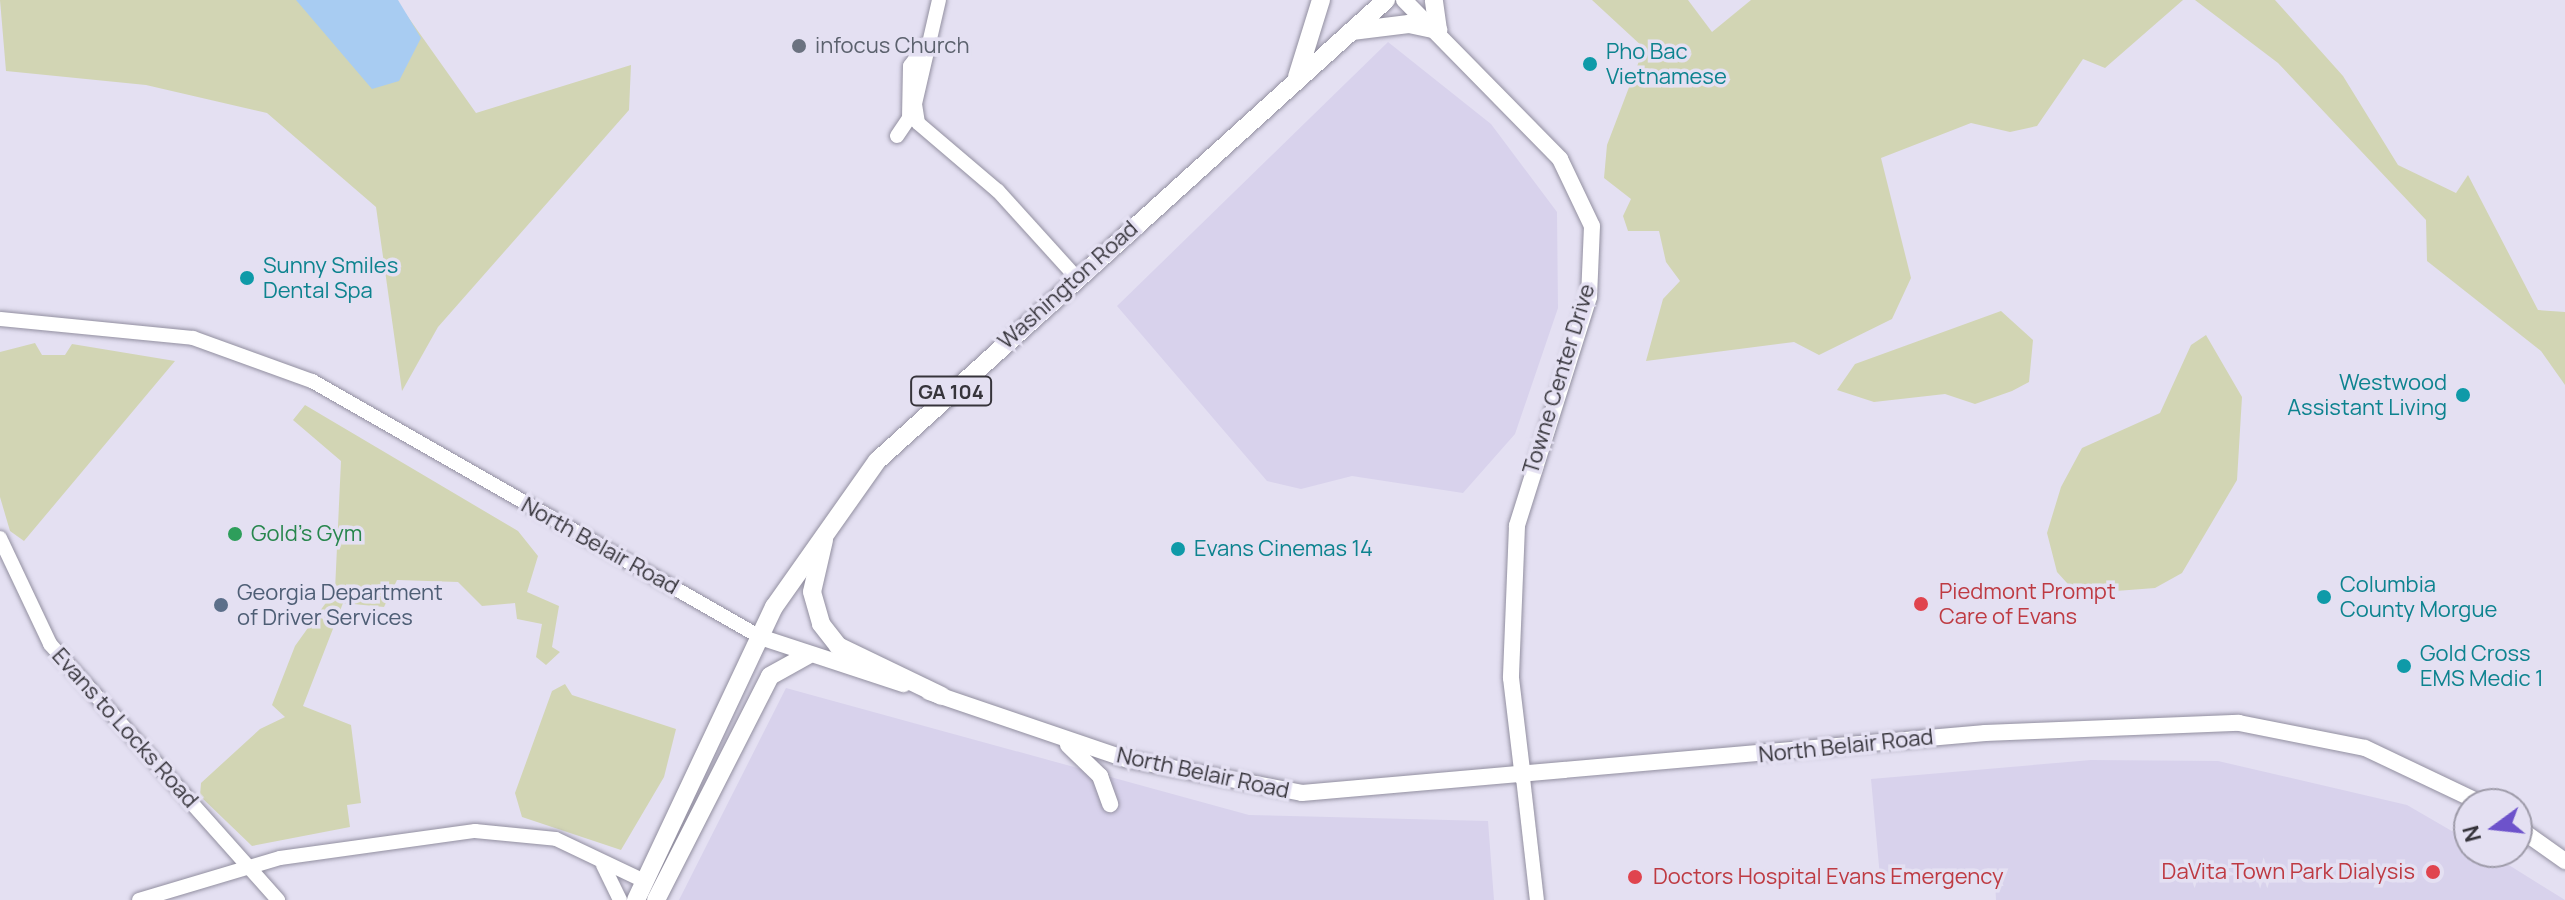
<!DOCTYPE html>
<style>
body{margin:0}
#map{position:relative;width:2565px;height:900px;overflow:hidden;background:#e4e0f2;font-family:Manrope,sans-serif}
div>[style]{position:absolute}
.built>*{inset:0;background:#d8d2ec}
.green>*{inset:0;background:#d2d5b4}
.water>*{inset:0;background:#a8ccf2}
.roads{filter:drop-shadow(0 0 2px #928fa0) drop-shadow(0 0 2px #928fa0)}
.tertiary>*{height:14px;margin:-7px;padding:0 7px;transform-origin:7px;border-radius:7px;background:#fff}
.secondary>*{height:16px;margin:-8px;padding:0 8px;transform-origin:8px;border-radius:8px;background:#fff}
.primary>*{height:18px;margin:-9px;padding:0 9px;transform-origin:9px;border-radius:9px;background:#fff}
.dots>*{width:22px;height:22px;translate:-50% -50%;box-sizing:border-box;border:4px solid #e4e0f2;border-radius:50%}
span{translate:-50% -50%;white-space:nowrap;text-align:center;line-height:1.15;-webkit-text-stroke:7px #e4e0f2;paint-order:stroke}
.shield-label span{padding:2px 6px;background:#e4e0f2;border:2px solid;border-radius:6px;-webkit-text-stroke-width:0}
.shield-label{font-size:20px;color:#36343b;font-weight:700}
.worship-label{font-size:22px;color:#5b616d}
.left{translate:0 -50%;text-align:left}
.culture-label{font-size:22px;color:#0d838f}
.right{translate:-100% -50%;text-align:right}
.street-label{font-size:22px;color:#36343b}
.leisure-label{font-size:22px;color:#27864d}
.health-label{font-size:22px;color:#be3a42}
.service-label{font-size:22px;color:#4e5e75}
.north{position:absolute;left:2453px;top:788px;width:80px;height:80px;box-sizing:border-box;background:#e4e0f2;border:2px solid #9e9ba9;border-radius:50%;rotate:255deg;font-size:22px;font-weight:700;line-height:32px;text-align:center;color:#36343b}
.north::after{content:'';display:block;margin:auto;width:28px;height:36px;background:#6d52cb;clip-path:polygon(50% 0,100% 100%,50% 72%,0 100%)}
</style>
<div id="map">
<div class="built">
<i style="clip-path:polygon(1388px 42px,1491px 124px,1557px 212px,1558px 308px,1515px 434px,1463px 493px,1352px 476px,1301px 489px,1267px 481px,1117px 306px)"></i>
<i style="clip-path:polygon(786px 688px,1249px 815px,1488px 821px,1494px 900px,679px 900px)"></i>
<i style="clip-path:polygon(2091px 760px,2218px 761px,2407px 805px,2469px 841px,2469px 852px,2488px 852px,2565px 900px,1996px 900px,1995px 879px,1880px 877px,1871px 779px)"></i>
</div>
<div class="green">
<i style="clip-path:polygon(0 0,396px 0,476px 113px,631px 65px,629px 110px,438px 327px,402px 391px,376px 207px,267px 113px,146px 85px,6px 71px)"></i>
<i style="clip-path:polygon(1592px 0,1688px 0,1712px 32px,1751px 0,2183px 0,2105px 68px,2083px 59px,2037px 126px,2010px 132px,1971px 123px,1881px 158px,1911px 278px,1892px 319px,1819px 355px,1794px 342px,1646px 361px,1663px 299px,1680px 281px,1666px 262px,1659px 231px,1628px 231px,1623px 216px,1631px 199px,1604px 178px,1607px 145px,1644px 48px)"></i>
<i style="clip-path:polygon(2195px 0,2275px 0,2343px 76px,2398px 165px,2456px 193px,2468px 175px,2538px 310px,2565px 312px,2565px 385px,2541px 351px,2427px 261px,2426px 220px,2278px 63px)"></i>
<i style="clip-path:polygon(2001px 311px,2033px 340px,2029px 382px,2012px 391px,1975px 404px,1945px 394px,1874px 402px,1837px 390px,1855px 364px)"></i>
<i style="clip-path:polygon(2206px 335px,2242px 397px,2237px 480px,2182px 573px,2155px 588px,2077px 594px,2057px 572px,2047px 533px,2061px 487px,2082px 448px,2160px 413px,2191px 345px)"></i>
<i style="clip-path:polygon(35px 343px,42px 355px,65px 355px,72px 344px,175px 361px,24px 541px,10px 531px,0 497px,0 352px)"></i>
<i style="clip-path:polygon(305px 405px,518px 531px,538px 556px,527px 592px,559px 606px,552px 647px,560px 652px,546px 665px,536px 657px,542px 624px,517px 619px,515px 603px,482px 606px,458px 582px,397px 580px,384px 607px,343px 603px,303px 706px,351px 725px,361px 803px,347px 805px,350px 827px,252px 846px,200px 796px,201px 783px,260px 729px,285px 717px,272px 705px,295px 646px,335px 590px,341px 461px,293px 420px)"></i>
<i style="clip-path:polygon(565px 684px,572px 695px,676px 729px,664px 777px,621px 850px,522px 817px,515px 793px,552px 691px)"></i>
</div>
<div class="water">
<i style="clip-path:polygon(296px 0,398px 0,421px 38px,399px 81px,372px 89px)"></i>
</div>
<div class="roads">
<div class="tertiary">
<i style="left:939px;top:0;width:107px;rotate:103deg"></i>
<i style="left:915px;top:104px;width:19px;rotate:81deg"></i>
<i style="left:918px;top:123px;width:105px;rotate:40.4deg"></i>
<i style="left:998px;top:191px;width:118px;rotate:47.8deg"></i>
<i style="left:897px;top:136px;width:22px;rotate:-56deg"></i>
<i style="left:909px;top:118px;width:52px;rotate:-88.9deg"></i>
<i style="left:910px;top:66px;width:26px;rotate:-53deg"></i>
<i style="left:0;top:319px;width:194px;rotate:5.6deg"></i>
<i style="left:193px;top:338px;width:127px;rotate:19.9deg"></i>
<i style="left:312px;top:381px;width:516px;rotate:29.74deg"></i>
<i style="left:0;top:538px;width:117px;rotate:64.7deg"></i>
<i style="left:50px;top:644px;width:343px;rotate:48.3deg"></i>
<i style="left:1523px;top:778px;width:123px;rotate:83.5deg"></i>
<i style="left:603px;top:865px;width:39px;rotate:64deg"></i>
<i style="left:139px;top:900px;width:147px;rotate:-16.6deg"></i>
<i style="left:280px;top:858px;width:197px;rotate:-7.9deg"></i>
<i style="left:475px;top:831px;width:81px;rotate:5.6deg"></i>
<i style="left:556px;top:839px;width:98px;rotate:25.5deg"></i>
</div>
<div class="secondary">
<i style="left:1404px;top:0;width:223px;rotate:45.5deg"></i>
<i style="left:1560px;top:159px;width:74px;rotate:64.5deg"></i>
<i style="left:1592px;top:226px;width:71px;rotate:92.4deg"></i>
<i style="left:1589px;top:297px;width:240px;rotate:107.5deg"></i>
<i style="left:1517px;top:526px;width:152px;rotate:92.3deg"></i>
<i style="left:1511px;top:678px;width:101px;rotate:83.2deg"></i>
<i style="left:760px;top:637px;width:151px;rotate:18.2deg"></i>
<i style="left:929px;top:692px;width:208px;rotate:18.8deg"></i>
<i style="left:1126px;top:759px;width:179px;rotate:10.9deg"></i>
<i style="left:1302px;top:793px;width:686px;rotate:-5.02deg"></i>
<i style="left:1985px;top:733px;width:254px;rotate:-2.3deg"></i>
<i style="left:2239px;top:723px;width:128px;rotate:11.2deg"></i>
<i style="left:2365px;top:748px;width:131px;rotate:25.4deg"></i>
<i style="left:1068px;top:745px;width:45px;rotate:44.1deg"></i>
<i style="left:1100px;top:776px;width:30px;rotate:70deg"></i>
<i style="left:2517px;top:827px;width:59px;rotate:35.3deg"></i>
</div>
<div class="primary">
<i style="left:1352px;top:31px;width:57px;rotate:-7deg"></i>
<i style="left:1409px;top:24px;width:30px;rotate:12deg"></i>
<i style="left:1438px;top:30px;width:30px;rotate:-98deg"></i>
<i style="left:1297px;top:77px;width:81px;rotate:-72.7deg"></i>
<i style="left:824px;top:540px;width:53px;rotate:103deg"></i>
<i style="left:812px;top:592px;width:33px;rotate:74deg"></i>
<i style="left:821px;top:624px;width:28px;rotate:52deg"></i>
<i style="left:838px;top:646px;width:115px;rotate:25.7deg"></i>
<i style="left:636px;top:900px;width:324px;rotate:-64.8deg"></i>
<i style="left:774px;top:607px;width:179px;rotate:-54.8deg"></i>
<i style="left:877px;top:461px;width:687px;rotate:-42.17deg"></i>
<i style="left:656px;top:900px;width:251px;rotate:-63deg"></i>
<i style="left:770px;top:676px;width:43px;rotate:-28.9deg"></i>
</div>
</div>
<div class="dots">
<i style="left:799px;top:46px;background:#6b7280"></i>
<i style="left:1590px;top:64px;background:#0f9aa8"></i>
<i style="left:247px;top:278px;background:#0f9aa8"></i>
<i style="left:2463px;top:395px;background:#0f9aa8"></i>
<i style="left:235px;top:534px;background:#2e9e5b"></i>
<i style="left:1178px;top:549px;background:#0f9aa8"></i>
<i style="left:2324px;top:597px;background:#0f9aa8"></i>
<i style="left:1921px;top:604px;background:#e0444e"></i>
<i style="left:221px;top:605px;background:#5c6f8a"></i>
<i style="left:2404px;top:666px;background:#0f9aa8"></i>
<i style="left:2433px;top:872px;background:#e0444e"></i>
<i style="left:1635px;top:877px;background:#e0444e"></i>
</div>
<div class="shield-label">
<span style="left:951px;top:391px">GA 104</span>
</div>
<div class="worship-label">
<span class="left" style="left:815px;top:46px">infocus Church</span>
</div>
<div class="culture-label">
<span class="left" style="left:1606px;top:64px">Pho Bac<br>Vietnamese</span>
<span class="left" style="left:263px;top:278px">Sunny Smiles<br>Dental Spa</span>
<span class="right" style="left:2447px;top:395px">Westwood<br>Assistant Living</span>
<span class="left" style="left:1194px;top:549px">Evans Cinemas 14</span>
<span class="left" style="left:2340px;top:597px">Columbia<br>County Morgue</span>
<span class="left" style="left:2420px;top:666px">Gold Cross<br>EMS Medic 1</span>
</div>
<div class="street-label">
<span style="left:1068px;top:285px;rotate:-42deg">Washington Road</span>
<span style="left:1559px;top:379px;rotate:-73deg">Towne Center Drive</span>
<span style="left:600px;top:546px;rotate:29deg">North Belair Road</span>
<span style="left:125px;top:728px;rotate:48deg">Evans to Locks Road</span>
<span style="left:1846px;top:746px;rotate:-6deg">North Belair Road</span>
<span style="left:1203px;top:773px;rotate:12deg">North Belair Road</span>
</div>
<div class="leisure-label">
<span class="left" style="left:251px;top:534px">Gold's Gym</span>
</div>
<div class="health-label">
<span class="left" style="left:1939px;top:604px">Piedmont Prompt<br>Care of Evans</span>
<span class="right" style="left:2415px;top:872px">DaVita Town Park Dialysis</span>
<span class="left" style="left:1653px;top:877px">Doctors Hospital Evans Emergency</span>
</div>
<div class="service-label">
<span class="left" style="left:237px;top:605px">Georgia Department<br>of Driver Services</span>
</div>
<div class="north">N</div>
</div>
